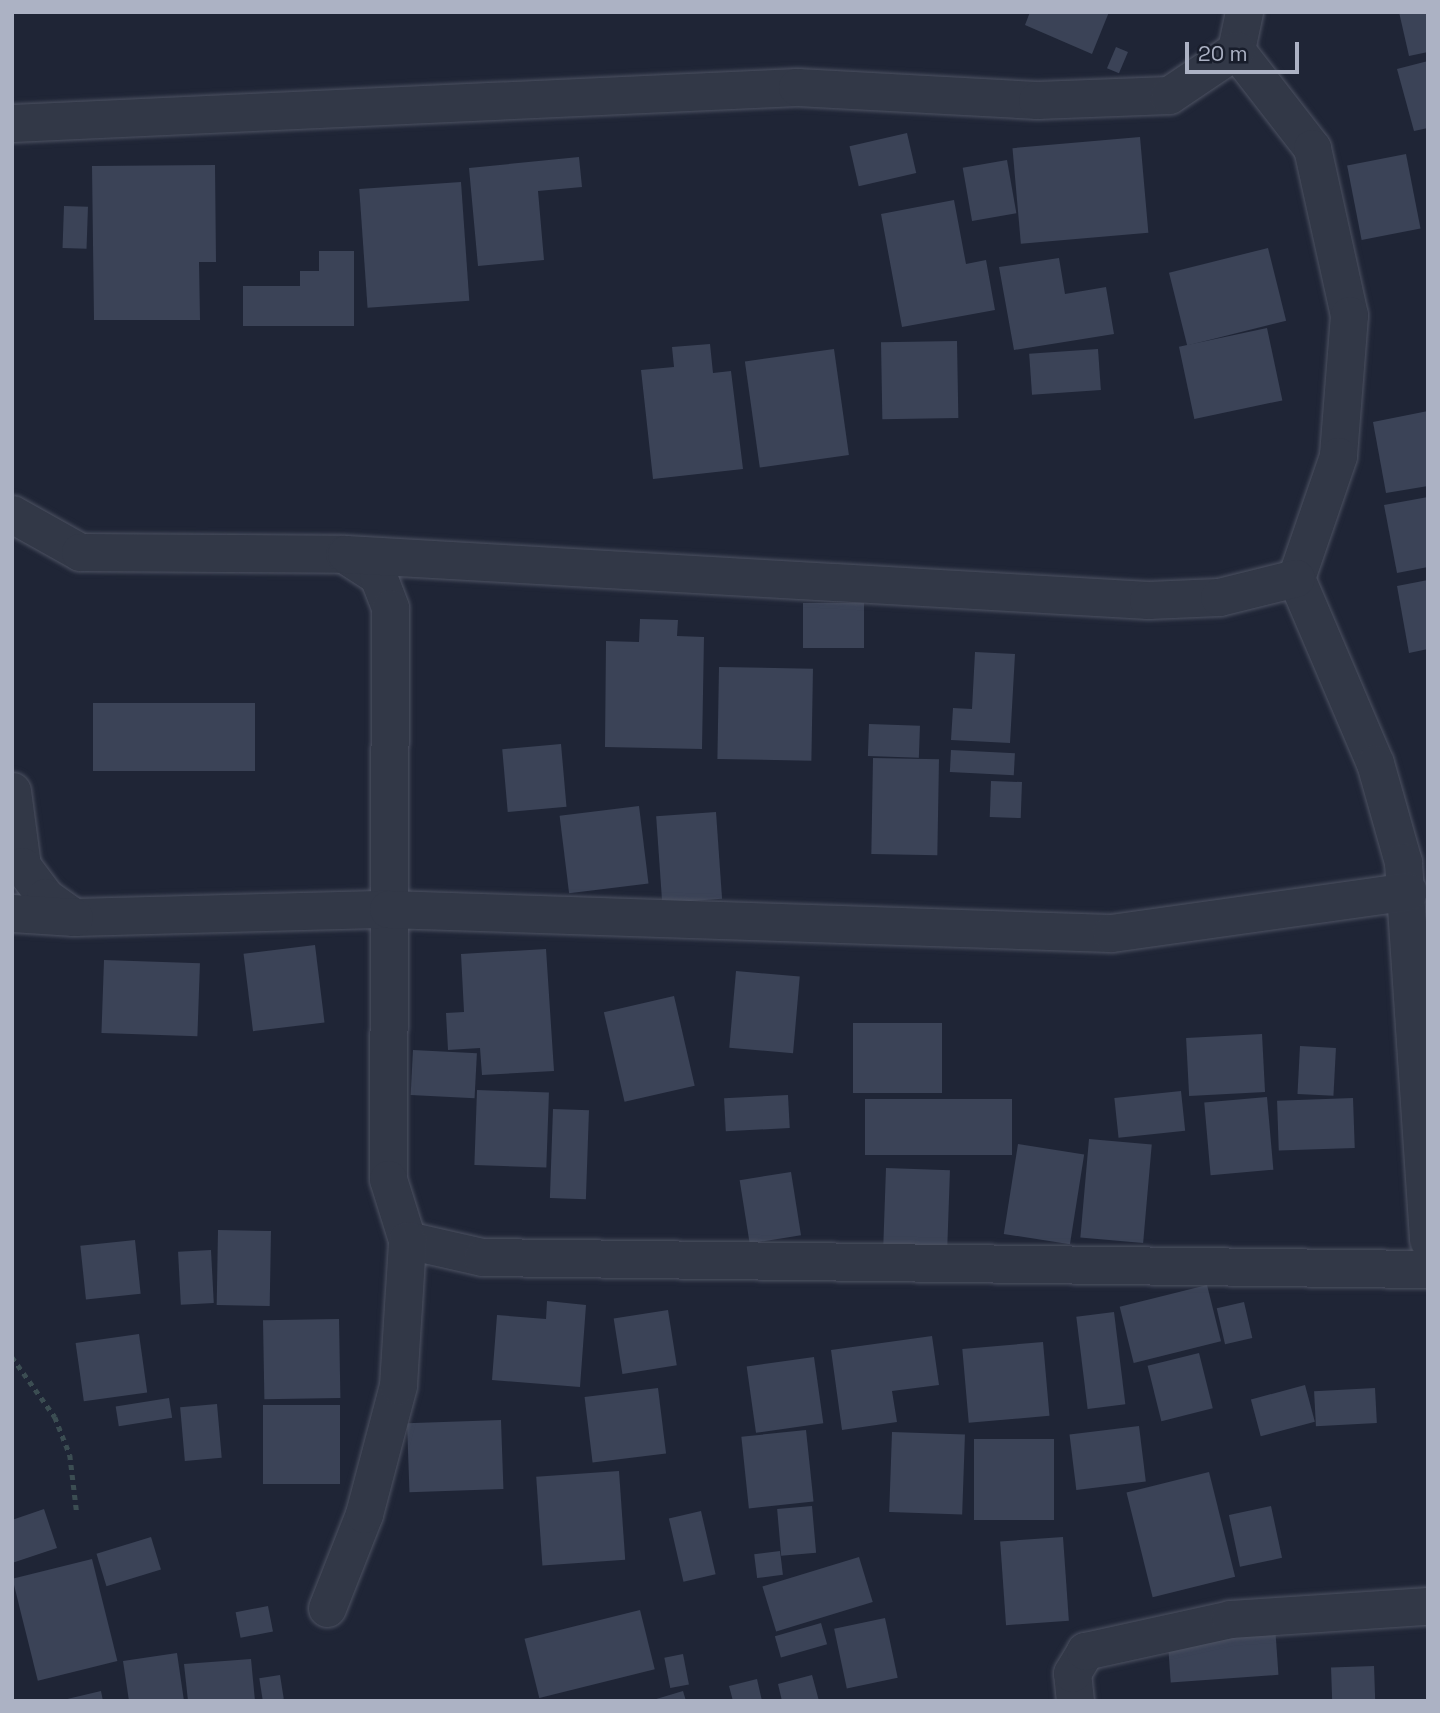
<!DOCTYPE html>
<style>
body{margin:0}
#map{position:relative;width:1440px;height:1713px;overflow:hidden;background:#1f2536;font-family:"Space Grotesk",sans-serif}
div>[style]{position:absolute}
.building>*{inset:0;background:#3b4357;transform-origin:0 0}
.path>*{height:4.5px;margin-top:-2.25px;transform-origin:0;background:repeating-linear-gradient(90deg,#3b4d52 0 5px,transparent 0 10px)}
.roads{filter:drop-shadow(0 0 2px #4d5262) drop-shadow(0 0 2px #4d5262)}
.street>*{height:37px;margin:-18.5px;padding:0 18.5px;transform-origin:18.5px;border-radius:18.5px;background:#323847}
span{translate:-50% -50%;white-space:nowrap;text-align:center;line-height:1.15;-webkit-text-stroke:7px #181d2b;paint-order:stroke}
.frame{position:absolute;inset:0;border:14px solid #acb2c4;pointer-events:none}
.scale{position:absolute;left:1185px;top:42px;width:114px;height:32px;box-sizing:border-box;border:4px solid #acb2c4;border-top:0;padding-left:9px;font-size:21px;line-height:24px;white-space:nowrap;color:#acb2c4;-webkit-text-stroke:5px #181d2b;paint-order:stroke}
</style>
<div id="map">
<div class="building">
<i style="clip-path:polygon(1030px 12px,1109px 12px,1092px 54px,1025px 25px)"></i>
<i style="clip-path:polygon(1399px 12px,1428px 12px,1428px 52px,1409px 56px)"></i>
<i style="left:1116px;top:47px;width:13px;height:23px;rotate:23deg"></i>
<i style="clip-path:polygon(1428px 61px,1428px 128px,1414px 131px,1397px 69px)"></i>
<i style="left:907px;top:133px;width:41px;height:59px;rotate:77deg"></i>
<i style="left:1140px;top:137px;width:96px;height:128px;rotate:85deg"></i>
<i style="left:1406px;top:154px;width:76px;height:60px;rotate:79deg"></i>
<i style="clip-path:polygon(579px 157px,582px 187px,538px 191px,544px 260px,478px 266px,469px 168px)"></i>
<i style="left:1007px;top:160px;width:54px;height:45px;rotate:80deg"></i>
<i style="clip-path:polygon(215px 165px,216px 262px,199px 262px,200px 320px,94px 320px,92px 166px)"></i>
<i style="left:461px;top:182px;width:119px;height:102px;rotate:86deg"></i>
<i style="clip-path:polygon(954px 200px,966px 264px,986px 260px,995px 310px,902px 327px,881px 214px)"></i>
<i style="left:64px;top:206px;width:24px;height:42px;rotate:2deg"></i>
<i style="left:1268px;top:248px;width:75px;height:102px;rotate:76deg"></i>
<i style="clip-path:polygon(319px 251px,354px 251px,354px 326px,243px 326px,243px 286px,300px 286px,300px 271px,319px 271px)"></i>
<i style="clip-path:polygon(1059px 258px,1065px 294px,1106px 287px,1114px 334px,1014px 350px,999px 267px)"></i>
<i style="left:1267px;top:328px;width:74px;height:90px;rotate:78deg"></i>
<i style="left:957px;top:341px;width:77px;height:76px;rotate:89deg"></i>
<i style="clip-path:polygon(710px 344px,713px 373px,731px 371px,743px 469px,653px 479px,641px 370px,674px 367px,672px 347px)"></i>
<i style="left:834px;top:349px;width:107px;height:90px;rotate:82deg"></i>
<i style="left:1098px;top:349px;width:41px;height:69px;rotate:86deg"></i>
<i style="clip-path:polygon(1428px 411px,1428px 486px,1386px 493px,1373px 422px)"></i>
<i style="clip-path:polygon(1428px 497px,1428px 567px,1397px 573px,1384px 505px)"></i>
<i style="clip-path:polygon(1428px 580px,1428px 649px,1409px 653px,1397px 586px)"></i>
<i style="left:803px;top:603px;width:61px;height:45px"></i>
<i style="clip-path:polygon(640px 619px,678px 620px,677px 636px,704px 637px,702px 749px,605px 747px,606px 641px,639px 642px)"></i>
<i style="clip-path:polygon(975px 652px,1015px 654px,1010px 743px,951px 740px,953px 708px,972px 709px)"></i>
<i style="left:719px;top:667px;width:94px;height:92px;rotate:1deg"></i>
<i style="left:93px;top:703px;width:162px;height:68px"></i>
<i style="left:869px;top:724px;width:51px;height:32px;rotate:2deg"></i>
<i style="left:561px;top:744px;width:63px;height:59px;rotate:85deg"></i>
<i style="left:951px;top:750px;width:64px;height:22px;rotate:3deg"></i>
<i style="left:873px;top:758px;width:66px;height:96px;rotate:1deg"></i>
<i style="left:991px;top:781px;width:31px;height:36px;rotate:2deg"></i>
<i style="left:639px;top:806px;width:78px;height:80px;rotate:83deg"></i>
<i style="left:716px;top:812px;width:87px;height:60px;rotate:86deg"></i>
<i style="left:315px;top:945px;width:78px;height:72px;rotate:83deg"></i>
<i style="clip-path:polygon(546px 949px,554px 1071px,482px 1075px,480px 1048px,448px 1050px,446px 1013px,464px 1012px,461px 954px)"></i>
<i style="left:104px;top:960px;width:96px;height:73px;rotate:2deg"></i>
<i style="left:736px;top:971px;width:64px;height:77px;rotate:5deg"></i>
<i style="left:674px;top:996px;width:92px;height:72px;rotate:77deg"></i>
<i style="left:853px;top:1023px;width:89px;height:70px"></i>
<i style="left:1262px;top:1034px;width:58px;height:76px;rotate:87deg"></i>
<i style="left:1300px;top:1046px;width:36px;height:48px;rotate:3deg"></i>
<i style="left:413px;top:1050px;width:64px;height:45px;rotate:3deg"></i>
<i style="left:477px;top:1090px;width:72px;height:75px;rotate:2deg"></i>
<i style="left:1181px;top:1091px;width:40px;height:67px;rotate:84deg"></i>
<i style="left:788px;top:1095px;width:33px;height:64px;rotate:87deg"></i>
<i style="left:1267px;top:1097px;width:73px;height:63px;rotate:85deg"></i>
<i style="left:1353px;top:1098px;width:50px;height:76px;rotate:88deg"></i>
<i style="left:865px;top:1099px;width:147px;height:56px"></i>
<i style="left:553px;top:1109px;width:36px;height:89px;rotate:2deg"></i>
<i style="left:1089px;top:1139px;width:63px;height:99px;rotate:5deg"></i>
<i style="left:1018px;top:1144px;width:67px;height:91px;rotate:9deg"></i>
<i style="left:886px;top:1168px;width:64px;height:76px;rotate:2deg"></i>
<i style="left:791px;top:1172px;width:64px;height:52px;rotate:81deg"></i>
<i style="left:218px;top:1230px;width:53px;height:75px;rotate:1deg"></i>
<i style="left:135px;top:1240px;width:54px;height:55px;rotate:84deg"></i>
<i style="left:211px;top:1250px;width:53px;height:33px;rotate:87deg"></i>
<i style="left:1207px;top:1285px;width:58px;height:90px;rotate:76deg"></i>
<i style="clip-path:polygon(547px 1301px,586px 1305px,580px 1387px,492px 1380px,497px 1315px,546px 1319px)"></i>
<i style="left:1244px;top:1302px;width:37px;height:28px;rotate:77deg"></i>
<i style="left:668px;top:1310px;width:56px;height:55px;rotate:81deg"></i>
<i style="left:1114px;top:1312px;width:93px;height:38px;rotate:83deg"></i>
<i style="left:339px;top:1319px;width:79px;height:76px;rotate:89deg"></i>
<i style="left:139px;top:1334px;width:59px;height:64px;rotate:82deg"></i>
<i style="clip-path:polygon(932px 1336px,939px 1385px,892px 1391px,897px 1422px,842px 1430px,831px 1350px)"></i>
<i style="left:1043px;top:1342px;width:74px;height:81px;rotate:85deg"></i>
<i style="left:1199px;top:1353px;width:57px;height:53px;rotate:76deg"></i>
<i style="left:814px;top:1357px;width:67px;height:68px;rotate:82deg"></i>
<i style="left:1305px;top:1385px;width:38px;height:56px;rotate:75deg"></i>
<i style="left:658px;top:1388px;width:66px;height:74px;rotate:83deg"></i>
<i style="left:1375px;top:1388px;width:35px;height:61px;rotate:87deg"></i>
<i style="left:169px;top:1398px;width:20px;height:54px;rotate:81deg"></i>
<i style="left:217px;top:1404px;width:54px;height:37px;rotate:85deg"></i>
<i style="left:263px;top:1405px;width:77px;height:79px"></i>
<i style="left:501px;top:1420px;width:69px;height:94px;rotate:88deg"></i>
<i style="left:1139px;top:1426px;width:56px;height:70px;rotate:83deg"></i>
<i style="left:806px;top:1430px;width:72px;height:65px;rotate:84deg"></i>
<i style="left:892px;top:1432px;width:73px;height:80px;rotate:2deg"></i>
<i style="left:974px;top:1439px;width:80px;height:81px"></i>
<i style="left:619px;top:1471px;width:89px;height:83px;rotate:86deg"></i>
<i style="left:1209px;top:1472px;width:108px;height:85px;rotate:76deg"></i>
<i style="left:812px;top:1506px;width:47px;height:35px;rotate:85deg"></i>
<i style="left:1271px;top:1506px;width:53px;height:43px;rotate:78deg"></i>
<i style="clip-path:polygon(44px 1509px,57px 1548px,12px 1563px,12px 1520px)"></i>
<i style="left:701px;top:1511px;width:65px;height:33px;rotate:77deg"></i>
<i style="left:151px;top:1537px;width:34px;height:57px;rotate:73deg"></i>
<i style="left:1063px;top:1537px;width:84px;height:63px;rotate:86deg"></i>
<i style="left:780px;top:1551px;width:24px;height:26px;rotate:83deg"></i>
<i style="left:859px;top:1557px;width:47px;height:101px;rotate:73deg"></i>
<i style="left:92px;top:1559px;width:105px;height:82px;rotate:76deg"></i>
<i style="left:268px;top:1606px;width:26px;height:33px;rotate:79deg"></i>
<i style="left:640px;top:1610px;width:61px;height:119px;rotate:76deg"></i>
<i style="left:1274px;top:1611px;width:64px;height:108px;rotate:86deg"></i>
<i style="left:885px;top:1618px;width:61px;height:52px;rotate:78deg"></i>
<i style="left:821px;top:1623px;width:22px;height:48px;rotate:74deg"></i>
<i style="clip-path:polygon(177px 1653px,184px 1701px,129px 1701px,123px 1661px)"></i>
<i style="left:683px;top:1654px;width:31px;height:19px;rotate:79deg"></i>
<i style="clip-path:polygon(251px 1659px,255px 1701px,188px 1701px,184px 1664px)"></i>
<i style="left:1374px;top:1666px;width:35px;height:43px;rotate:88deg"></i>
<i style="left:280px;top:1675px;width:24px;height:21px;rotate:81deg"></i>
<i style="clip-path:polygon(812px 1675px,819px 1701px,782px 1701px,778px 1684px)"></i>
<i style="clip-path:polygon(757px 1679px,762px 1701px,733px 1701px,729px 1686px)"></i>
<i style="clip-path:polygon(101px 1691px,103px 1701px,63px 1701px,63px 1700px)"></i>
<i style="clip-path:polygon(683px 1691px,686px 1701px,653px 1701px,653px 1700px)"></i>
</div>
<div class="path">
<i style="left:12px;top:1357px;width:74px;rotate:54.4deg"></i>
<i style="left:55px;top:1417px;width:41px;rotate:68.5deg"></i>
<i style="left:70px;top:1455px;width:59px;rotate:83.2deg"></i>
</div>
<div class="roads">
<div class="street">
<i style="left:1244px;top:12px;width:39px;rotate:102deg"></i>
<i style="left:1236px;top:50px;width:124px;rotate:52.2deg"></i>
<i style="left:1312px;top:148px;width:171px;rotate:77.5deg"></i>
<i style="left:1349px;top:315px;width:141px;rotate:94.5deg"></i>
<i style="left:1338px;top:456px;width:129px;rotate:109deg"></i>
<i style="left:1296px;top:578px;width:201px;rotate:66.9deg"></i>
<i style="left:1375px;top:763px;width:103px;rotate:74.2deg"></i>
<i style="left:1403px;top:862px;width:379px;rotate:86.2deg"></i>
<i style="left:12px;top:123px;width:786px;rotate:-2.63deg"></i>
<i style="left:797px;top:87px;width:240px;rotate:3.1deg"></i>
<i style="left:1037px;top:100px;width:132px;rotate:-2.2deg"></i>
<i style="left:1169px;top:95px;width:81px;rotate:-33.9deg"></i>
<i style="left:12px;top:514px;width:78px;rotate:29.2deg"></i>
<i style="left:80px;top:552px;width:264px;rotate:0.4deg"></i>
<i style="left:344px;top:554px;width:40px;rotate:32.9deg"></i>
<i style="left:378px;top:576px;width:34px;rotate:69deg"></i>
<i style="left:390px;top:608px;width:571px;rotate:90.2deg"></i>
<i style="left:388px;top:1179px;width:64px;rotate:72.7deg"></i>
<i style="left:407px;top:1240px;width:77px;rotate:12.8deg"></i>
<i style="left:482px;top:1257px;width:946px;rotate:0.73deg"></i>
<i style="left:346px;top:554px;width:803px;rotate:3.28deg"></i>
<i style="left:1148px;top:600px;width:71px;rotate:-2.4deg"></i>
<i style="left:1219px;top:597px;width:79px;rotate:-13.9deg"></i>
<i style="left:12px;top:791px;width:76px;rotate:82.4deg"></i>
<i style="left:22px;top:866px;width:39px;rotate:53deg"></i>
<i style="left:45px;top:897px;width:35px;rotate:35deg"></i>
<i style="left:74px;top:917px;width:314px;rotate:-1.5deg"></i>
<i style="left:388px;top:909px;width:723px;rotate:1.9deg"></i>
<i style="left:1111px;top:933px;width:300px;rotate:-8deg"></i>
<i style="left:12px;top:913px;width:62px;rotate:3.7deg"></i>
<i style="left:327px;top:1608px;width:101px;rotate:-68.5deg"></i>
<i style="left:364px;top:1514px;width:133px;rotate:-75.2deg"></i>
<i style="left:398px;top:1385px;width:145px;rotate:-86.4deg"></i>
<i style="left:1075px;top:1701px;width:28px;rotate:-96deg"></i>
<i style="left:1072px;top:1673px;width:26px;rotate:-59deg"></i>
<i style="left:1085px;top:1651px;width:148px;rotate:-12.4deg"></i>
<i style="left:1230px;top:1619px;width:198px;rotate:-3.8deg"></i>
</div>
</div>
<div class="frame"></div>
<div class="scale">20 m</div>
</div>
